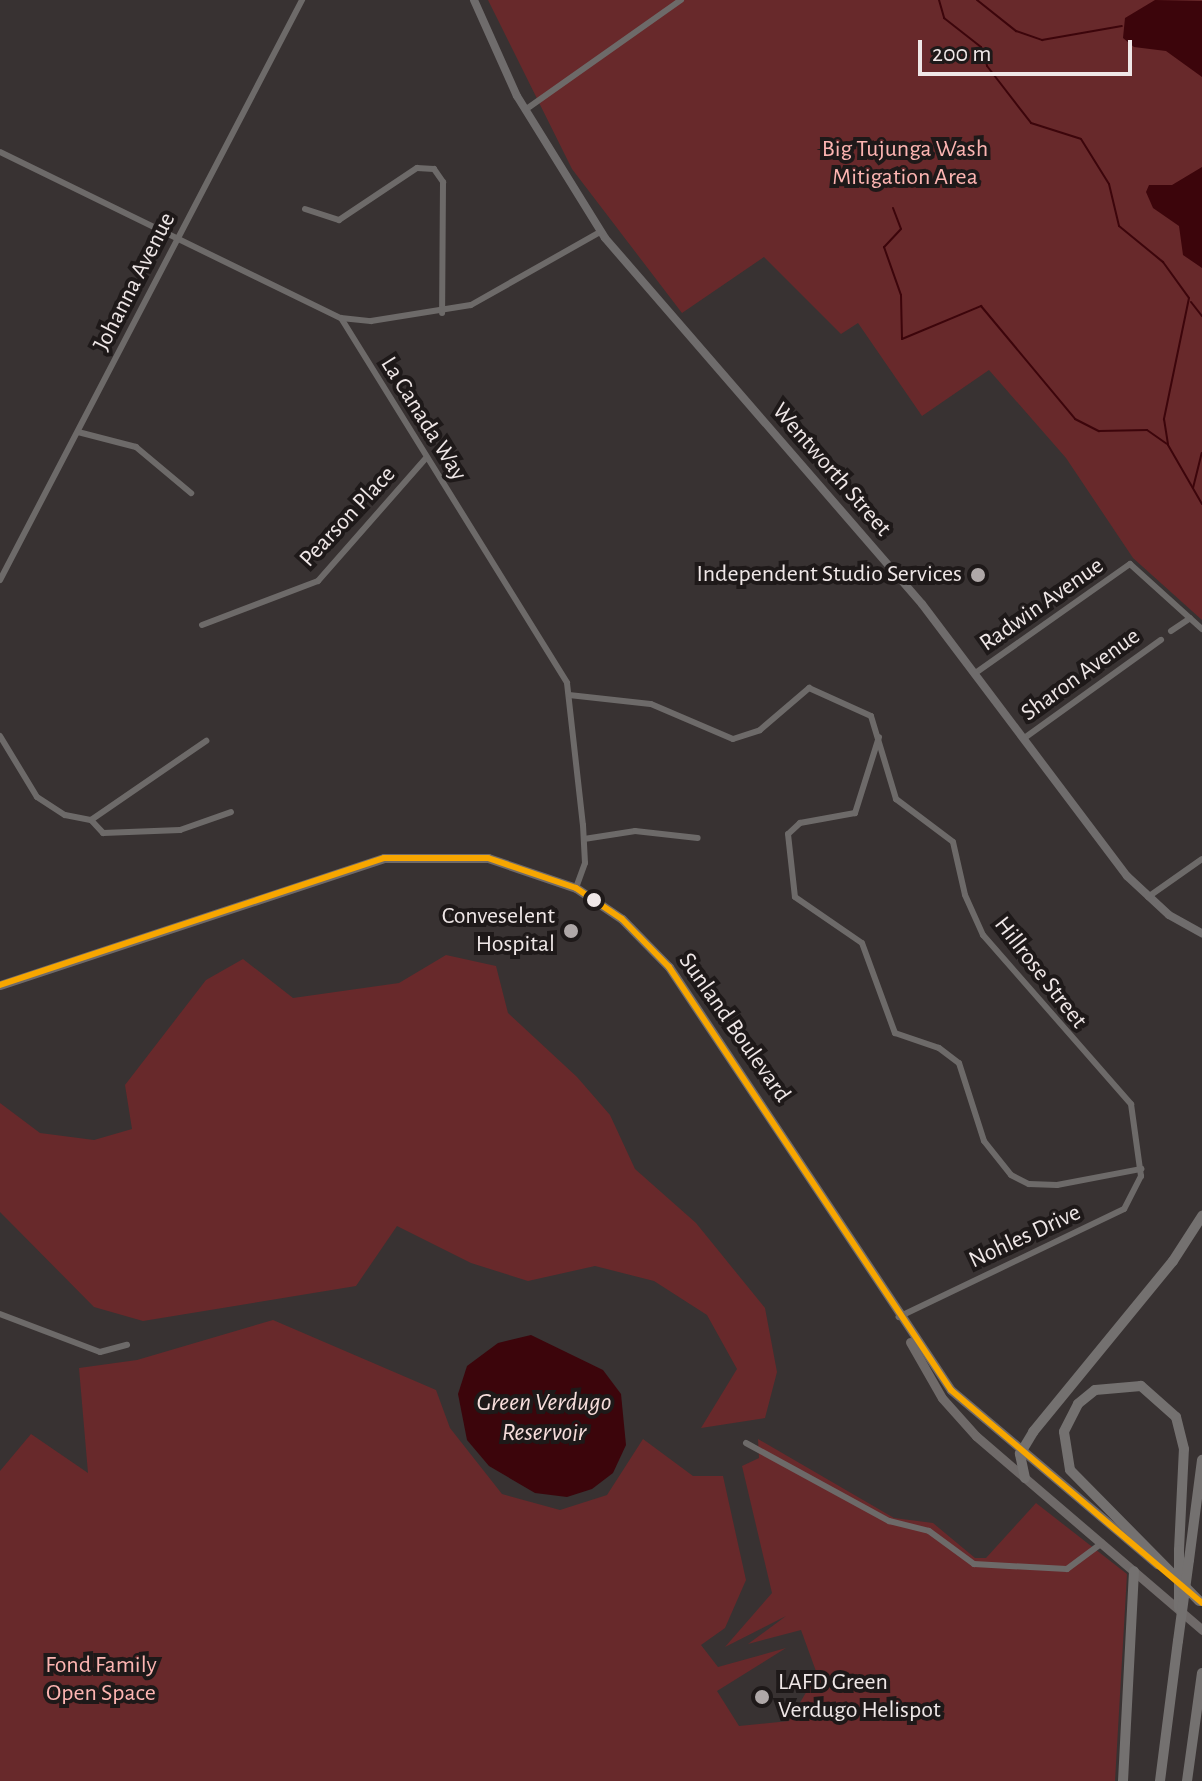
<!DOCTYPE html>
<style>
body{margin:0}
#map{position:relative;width:1202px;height:1781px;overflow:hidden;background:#383232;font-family:"Alegreya Sans",sans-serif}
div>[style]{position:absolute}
.green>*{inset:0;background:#68292b}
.water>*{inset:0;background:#3c050b}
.stream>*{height:2px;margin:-1px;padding:0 1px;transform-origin:1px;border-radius:1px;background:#3c050b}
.street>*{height:6px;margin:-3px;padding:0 3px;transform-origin:3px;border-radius:3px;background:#6d6a69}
.secondary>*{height:8px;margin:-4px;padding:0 4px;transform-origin:4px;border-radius:4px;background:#6f6c6c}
.primary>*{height:9px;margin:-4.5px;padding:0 4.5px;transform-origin:4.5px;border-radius:4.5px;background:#6f6a69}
.highway>*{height:10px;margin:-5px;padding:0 5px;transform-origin:5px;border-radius:5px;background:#747170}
.highway-bridge>*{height:10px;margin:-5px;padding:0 5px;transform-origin:5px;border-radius:5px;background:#747170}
.bus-1>*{height:6px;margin:-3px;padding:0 3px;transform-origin:3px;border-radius:3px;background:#f7a600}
.dots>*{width:22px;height:22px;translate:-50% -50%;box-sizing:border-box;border:4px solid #1e1919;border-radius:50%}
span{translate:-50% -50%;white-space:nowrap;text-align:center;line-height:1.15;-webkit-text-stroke:8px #1e1919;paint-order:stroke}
.park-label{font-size:24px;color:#fdb5b2}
.street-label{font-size:24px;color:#efe7e7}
.poi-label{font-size:24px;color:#efe7e7}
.right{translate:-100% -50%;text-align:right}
.left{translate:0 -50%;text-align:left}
.water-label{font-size:26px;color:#f6dddb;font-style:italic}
.scale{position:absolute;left:918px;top:40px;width:214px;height:36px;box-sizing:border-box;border:4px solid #efe7e7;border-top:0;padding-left:10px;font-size:24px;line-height:28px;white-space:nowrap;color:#efe7e7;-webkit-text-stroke:6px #1e1919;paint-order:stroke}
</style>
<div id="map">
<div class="green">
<i style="clip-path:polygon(488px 0,1202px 0,1202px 620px,1133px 558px,1066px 458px,989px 370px,922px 416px,858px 323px,841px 334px,764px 257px,682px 313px,572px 169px)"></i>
<i style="clip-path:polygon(446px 955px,496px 966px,508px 1013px,577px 1077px,610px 1115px,635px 1169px,696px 1223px,765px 1308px,777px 1372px,765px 1418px,701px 1428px,737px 1369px,707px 1315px,654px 1281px,595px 1266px,528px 1281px,471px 1263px,397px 1226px,356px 1286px,143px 1321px,94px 1307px,0 1212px,0 1103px,40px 1133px,94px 1140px,132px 1129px,125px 1085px,206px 980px,243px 959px,293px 998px,399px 983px)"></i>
<i style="clip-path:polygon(273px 1320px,436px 1390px,450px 1428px,502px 1494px,560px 1510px,607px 1495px,643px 1439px,693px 1476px,723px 1476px,746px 1580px,725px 1628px,701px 1645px,718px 1667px,786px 1648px,717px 1691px,739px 1726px,789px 1721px,817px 1674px,801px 1630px,748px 1644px,786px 1616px,725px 1647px,772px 1593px,742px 1466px,759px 1458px,758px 1439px,894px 1518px,933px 1523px,975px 1558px,986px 1558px,1036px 1503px,1127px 1574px,1115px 1781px,0 1781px,0 1471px,31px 1434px,88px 1473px,79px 1368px,137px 1360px)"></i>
</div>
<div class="water">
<i style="clip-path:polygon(1155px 0,1202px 1px,1202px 77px,1166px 51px,1134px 47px,1123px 38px,1125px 18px)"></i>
<i style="clip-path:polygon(1202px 167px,1202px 268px,1183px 255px,1179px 226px,1153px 208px,1146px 192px,1149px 185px,1172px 185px)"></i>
<i style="clip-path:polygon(531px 1335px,603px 1370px,621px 1394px,626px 1445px,613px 1473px,592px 1489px,567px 1497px,535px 1493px,489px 1466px,467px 1440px,458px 1394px,467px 1366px,498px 1343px)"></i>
</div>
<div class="stream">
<i style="left:939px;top:0;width:19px;rotate:74deg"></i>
<i style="left:944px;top:18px;width:47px;rotate:38.1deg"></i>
<i style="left:981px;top:47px;width:20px;rotate:72deg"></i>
<i style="left:987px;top:66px;width:72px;rotate:52.3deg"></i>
<i style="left:1031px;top:123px;width:52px;rotate:17.7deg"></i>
<i style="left:1081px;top:139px;width:53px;rotate:58.1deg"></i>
<i style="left:1109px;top:184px;width:43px;rotate:76.6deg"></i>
<i style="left:1119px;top:226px;width:57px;rotate:39.3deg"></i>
<i style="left:1163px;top:262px;width:44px;rotate:54.2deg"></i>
<i style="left:1189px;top:298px;width:124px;rotate:101.7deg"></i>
<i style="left:1164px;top:419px;width:26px;rotate:81deg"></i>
<i style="left:1168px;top:445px;width:68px;rotate:60deg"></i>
<i style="left:977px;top:0;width:50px;rotate:38.5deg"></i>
<i style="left:1016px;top:31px;width:28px;rotate:19deg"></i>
<i style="left:1042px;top:40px;width:81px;rotate:-9.9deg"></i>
<i style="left:893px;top:208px;width:22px;rotate:69deg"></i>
<i style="left:901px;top:229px;width:25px;rotate:133deg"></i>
<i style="left:884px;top:247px;width:51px;rotate:70.5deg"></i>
<i style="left:901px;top:295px;width:44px;rotate:88.7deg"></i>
<i style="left:902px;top:339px;width:86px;rotate:-22.7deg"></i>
<i style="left:981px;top:306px;width:147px;rotate:50.2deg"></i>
<i style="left:1075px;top:419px;width:27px;rotate:27deg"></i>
<i style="left:1099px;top:431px;width:48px;rotate:-1.2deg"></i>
<i style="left:1147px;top:430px;width:24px;rotate:35deg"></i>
<i style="left:1191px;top:302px;width:18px;rotate:52deg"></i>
<i style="left:1193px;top:488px;width:36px;rotate:-76deg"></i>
</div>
<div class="street">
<i style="left:525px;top:110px;width:191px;rotate:-35.2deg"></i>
<i style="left:0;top:152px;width:379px;rotate:26deg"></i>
<i style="left:341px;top:318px;width:429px;rotate:58.2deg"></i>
<i style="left:567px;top:683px;width:143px;rotate:83.6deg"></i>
<i style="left:583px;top:825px;width:38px;rotate:87deg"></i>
<i style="left:585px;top:863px;width:27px;rotate:110deg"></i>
<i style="left:305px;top:209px;width:36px;rotate:18deg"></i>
<i style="left:339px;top:220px;width:94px;rotate:-33.7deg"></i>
<i style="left:417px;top:168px;width:17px;rotate:3deg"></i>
<i style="left:434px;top:169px;width:16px;rotate:55deg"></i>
<i style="left:443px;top:182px;width:131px;rotate:90.4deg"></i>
<i style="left:341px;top:318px;width:30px;rotate:6deg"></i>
<i style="left:371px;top:321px;width:101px;rotate:-9.1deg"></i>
<i style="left:471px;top:305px;width:148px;rotate:-29.5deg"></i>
<i style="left:78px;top:432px;width:60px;rotate:14.5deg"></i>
<i style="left:136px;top:447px;width:72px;rotate:39.9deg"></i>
<i style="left:0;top:580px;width:654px;rotate:-62.49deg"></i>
<i style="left:202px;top:625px;width:124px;rotate:-20.8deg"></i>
<i style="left:318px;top:581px;width:164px;rotate:-48.7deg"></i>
<i style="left:1171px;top:631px;width:23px;rotate:-34deg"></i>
<i style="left:974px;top:674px;width:191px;rotate:-35.2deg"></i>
<i style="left:1130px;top:564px;width:97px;rotate:42.1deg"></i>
<i style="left:569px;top:695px;width:82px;rotate:6.3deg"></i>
<i style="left:651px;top:704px;width:89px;rotate:23.1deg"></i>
<i style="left:733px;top:739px;width:28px;rotate:-18deg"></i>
<i style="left:760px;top:730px;width:65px;rotate:-40.6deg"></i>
<i style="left:809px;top:688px;width:68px;rotate:24.3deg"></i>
<i style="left:871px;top:716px;width:87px;rotate:73.2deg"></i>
<i style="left:896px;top:799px;width:71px;rotate:37deg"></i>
<i style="left:953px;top:842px;width:54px;rotate:77.2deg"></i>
<i style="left:965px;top:895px;width:44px;rotate:65.8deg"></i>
<i style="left:983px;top:935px;width:225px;rotate:48.8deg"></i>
<i style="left:1131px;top:1104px;width:73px;rotate:82.1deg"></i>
<i style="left:1141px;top:1176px;width:37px;rotate:117deg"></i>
<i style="left:1124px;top:1209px;width:250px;rotate:154.4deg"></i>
<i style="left:0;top:736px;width:71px;rotate:58.8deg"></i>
<i style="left:37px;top:797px;width:33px;rotate:33deg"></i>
<i style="left:65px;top:815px;width:26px;rotate:11deg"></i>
<i style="left:91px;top:820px;width:140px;rotate:-34.5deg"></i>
<i style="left:879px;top:737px;width:80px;rotate:107.5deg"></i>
<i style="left:855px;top:813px;width:56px;rotate:169.7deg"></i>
<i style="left:800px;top:823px;width:16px;rotate:137deg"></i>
<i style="left:788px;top:834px;width:63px;rotate:83.7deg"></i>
<i style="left:795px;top:897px;width:81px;rotate:34.5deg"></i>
<i style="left:862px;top:943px;width:96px;rotate:69.9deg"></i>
<i style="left:895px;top:1033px;width:46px;rotate:18.8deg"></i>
<i style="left:939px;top:1048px;width:25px;rotate:37deg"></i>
<i style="left:959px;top:1063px;width:82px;rotate:72.2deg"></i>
<i style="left:984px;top:1141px;width:43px;rotate:51.5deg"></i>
<i style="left:1011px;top:1175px;width:20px;rotate:27deg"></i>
<i style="left:1029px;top:1184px;width:28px;rotate:2deg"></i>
<i style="left:1057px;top:1185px;width:86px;rotate:-10.8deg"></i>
<i style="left:1023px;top:739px;width:170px;rotate:-35.7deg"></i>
<i style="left:91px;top:820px;width:18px;rotate:47deg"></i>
<i style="left:103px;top:833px;width:77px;rotate:-2.2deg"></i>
<i style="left:180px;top:830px;width:54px;rotate:-19.4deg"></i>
<i style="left:584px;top:839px;width:52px;rotate:-8.9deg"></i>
<i style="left:635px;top:831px;width:63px;rotate:6.3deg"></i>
<i style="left:1148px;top:897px;width:66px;rotate:-35.1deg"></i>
<i style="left:0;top:1314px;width:107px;rotate:20.8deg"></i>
<i style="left:100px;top:1352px;width:28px;rotate:-15deg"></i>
<i style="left:746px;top:1443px;width:163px;rotate:28.6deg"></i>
<i style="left:889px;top:1521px;width:41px;rotate:14deg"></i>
<i style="left:929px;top:1531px;width:56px;rotate:36.3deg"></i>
<i style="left:974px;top:1564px;width:93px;rotate:3.1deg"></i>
<i style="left:1067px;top:1569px;width:44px;rotate:-36.6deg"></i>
</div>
<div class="secondary">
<i style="left:474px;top:0;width:105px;rotate:65.9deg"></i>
<i style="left:517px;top:96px;width:167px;rotate:58.2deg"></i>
<i style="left:605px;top:238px;width:484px;rotate:49.1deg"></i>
<i style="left:922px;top:604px;width:341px;rotate:53deg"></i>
<i style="left:1127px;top:876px;width:57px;rotate:42.9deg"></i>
<i style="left:1169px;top:915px;width:38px;rotate:29deg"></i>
</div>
<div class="primary">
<i style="left:0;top:985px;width:404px;rotate:-18.3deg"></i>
<i style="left:384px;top:858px;width:104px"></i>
<i style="left:488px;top:858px;width:93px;rotate:18.8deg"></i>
<i style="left:576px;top:888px;width:55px;rotate:34deg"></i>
<i style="left:622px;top:919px;width:67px;rotate:45.6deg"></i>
<i style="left:669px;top:967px;width:508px;rotate:56.31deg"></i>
<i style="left:951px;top:1390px;width:270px;rotate:40.2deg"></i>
<i style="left:910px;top:1342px;width:64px;rotate:60.3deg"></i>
<i style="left:942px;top:1398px;width:51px;rotate:48.2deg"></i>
<i style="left:976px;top:1436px;width:298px;rotate:40.6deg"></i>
</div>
<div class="highway">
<i style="left:1025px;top:1478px;width:25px;rotate:-102deg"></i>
<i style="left:1020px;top:1454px;width:26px;rotate:-59deg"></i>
<i style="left:1033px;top:1432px;width:221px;rotate:-50.7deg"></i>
<i style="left:1173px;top:1261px;width:54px;rotate:-57.2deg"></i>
<i style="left:1179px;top:1550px;width:101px;rotate:-87.2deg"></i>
<i style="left:1184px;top:1449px;width:33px;rotate:-104deg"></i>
<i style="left:1176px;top:1417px;width:47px;rotate:-138.5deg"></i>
<i style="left:1141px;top:1386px;width:46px;rotate:175deg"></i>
<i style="left:1095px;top:1390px;width:22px;rotate:141deg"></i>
<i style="left:1078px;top:1404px;width:31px;rotate:117deg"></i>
<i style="left:1064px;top:1432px;width:38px;rotate:81deg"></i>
<i style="left:1070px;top:1470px;width:184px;rotate:45.4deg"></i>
<i style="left:1189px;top:1560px;width:101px;rotate:-82.6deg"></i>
<i style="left:1123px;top:1781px;width:210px;rotate:-87deg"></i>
<i style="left:1160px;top:1781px;width:141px;rotate:-82.7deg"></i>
<i style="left:1187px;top:1781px;width:109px;rotate:-82.1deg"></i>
</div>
<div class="highway-bridge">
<i style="left:1179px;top:1550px;width:58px;rotate:90deg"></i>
<i style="left:1178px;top:1641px;width:82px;rotate:-82.3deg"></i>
</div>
<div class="bus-1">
<i style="left:0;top:985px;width:404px;rotate:-18.3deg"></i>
<i style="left:384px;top:858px;width:104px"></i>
<i style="left:488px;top:858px;width:93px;rotate:18.8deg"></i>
<i style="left:576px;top:888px;width:55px;rotate:34deg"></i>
<i style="left:622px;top:919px;width:67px;rotate:45.6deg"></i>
<i style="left:669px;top:967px;width:508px;rotate:56.31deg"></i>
<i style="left:951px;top:1390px;width:329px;rotate:40.3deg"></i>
</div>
<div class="dots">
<i style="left:978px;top:575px;background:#afa8a8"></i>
<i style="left:594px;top:900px;background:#efe7e7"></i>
<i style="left:571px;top:931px;background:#afa8a8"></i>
<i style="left:762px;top:1697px;background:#afa8a8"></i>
</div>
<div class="park-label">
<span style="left:905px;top:164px">Big Tujunga Wash<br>Mitigation Area</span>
<span style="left:101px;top:1680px">Fond Family<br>Open Space</span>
</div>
<div class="street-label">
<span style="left:135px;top:282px;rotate:-63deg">Johanna Avenue</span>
<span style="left:423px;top:419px;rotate:58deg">La Canada Way</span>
<span style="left:831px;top:470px;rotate:49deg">Wentworth Street</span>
<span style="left:348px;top:517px;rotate:-47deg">Pearson Place</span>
<span style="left:1042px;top:605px;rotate:-35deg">Radwin Avenue</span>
<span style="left:1081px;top:675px;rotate:-36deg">Sharon Avenue</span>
<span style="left:1040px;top:973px;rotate:52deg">Hillrose Street</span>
<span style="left:734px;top:1028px;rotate:55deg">Sunland Boulevard</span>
<span style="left:1025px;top:1237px;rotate:-25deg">Nohles Drive</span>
</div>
<div class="poi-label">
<span class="right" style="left:962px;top:575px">Independent Studio Services</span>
<span class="right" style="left:555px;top:931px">Conveselent<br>Hospital</span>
<span class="left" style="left:778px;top:1697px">LAFD Green<br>Verdugo Helispot</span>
</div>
<div class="water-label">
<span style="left:544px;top:1418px">Green Verdugo<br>Reservoir</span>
</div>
<div class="scale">200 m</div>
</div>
